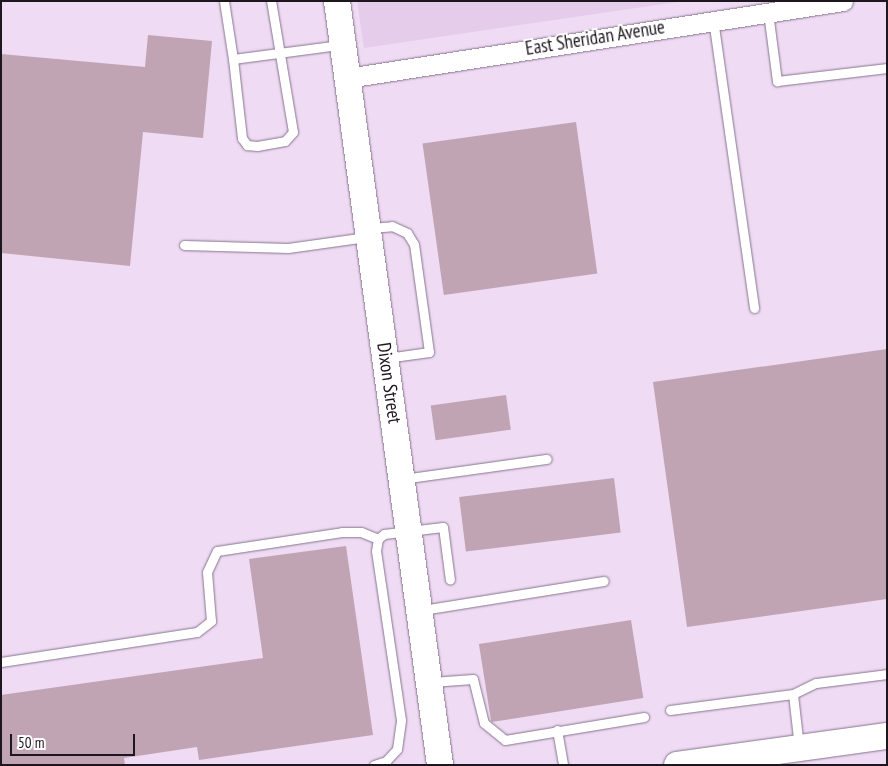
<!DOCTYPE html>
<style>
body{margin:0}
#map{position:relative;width:888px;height:766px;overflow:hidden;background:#efdbf4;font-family:"PT Sans Narrow",sans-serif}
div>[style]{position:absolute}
.built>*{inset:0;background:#e5cceb}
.building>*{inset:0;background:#c1a4b3;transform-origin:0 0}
.roads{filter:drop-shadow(0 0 1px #86748b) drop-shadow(0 0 1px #86748b)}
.lane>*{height:9px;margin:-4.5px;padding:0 4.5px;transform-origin:4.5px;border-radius:4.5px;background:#fff}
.street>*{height:19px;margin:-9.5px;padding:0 9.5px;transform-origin:9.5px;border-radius:9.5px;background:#fff}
.secondary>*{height:26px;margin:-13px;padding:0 13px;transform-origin:13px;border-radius:13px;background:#fff}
span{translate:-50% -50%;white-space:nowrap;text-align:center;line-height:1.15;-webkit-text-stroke:4px #fff;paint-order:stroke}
.street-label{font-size:19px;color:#1d161e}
.frame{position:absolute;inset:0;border:2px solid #1d161e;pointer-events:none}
.scale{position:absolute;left:10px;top:734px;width:125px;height:22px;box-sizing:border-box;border:2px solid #1d161e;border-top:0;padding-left:6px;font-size:15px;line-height:18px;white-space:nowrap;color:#1d161e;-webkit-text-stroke:4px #fff;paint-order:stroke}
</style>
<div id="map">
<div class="built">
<i style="clip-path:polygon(357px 1px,684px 1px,364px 48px)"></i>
</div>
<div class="building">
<i style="clip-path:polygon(148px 35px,212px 41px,203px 138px,143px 132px,130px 266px,1px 253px,1px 54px,145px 67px)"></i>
<i style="left:576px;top:122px;width:153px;height:155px;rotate:82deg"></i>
<i style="clip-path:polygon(887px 349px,887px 599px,687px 627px,653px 382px)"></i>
<i style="left:506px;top:395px;width:35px;height:76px;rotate:82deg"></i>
<i style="left:614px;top:478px;width:55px;height:156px;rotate:83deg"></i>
<i style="clip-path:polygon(346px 546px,373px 735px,199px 760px,197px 747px,124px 758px,125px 765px,1px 765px,1px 695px,263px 658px,249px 559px)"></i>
<i style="left:631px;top:620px;width:79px;height:154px;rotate:81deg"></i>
</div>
<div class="roads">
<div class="lane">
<i style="left:224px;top:1px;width:59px;rotate:81.2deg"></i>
<i style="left:233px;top:59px;width:108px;rotate:-7.5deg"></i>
<i style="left:768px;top:12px;width:70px;rotate:82.6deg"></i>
<i style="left:777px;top:81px;width:111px;rotate:-6.7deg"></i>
<i style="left:713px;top:19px;width:292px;rotate:81.9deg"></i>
<i style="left:233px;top:59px;width:80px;rotate:83.5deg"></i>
<i style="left:242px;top:138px;width:9px;rotate:54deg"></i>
<i style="left:247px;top:145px;width:10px;rotate:6deg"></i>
<i style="left:257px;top:146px;width:28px;rotate:-10deg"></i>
<i style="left:285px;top:141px;width:12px;rotate:-48deg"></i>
<i style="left:293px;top:132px;width:133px;rotate:-99.5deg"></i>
<i style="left:371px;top:228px;width:21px;rotate:-5deg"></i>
<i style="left:392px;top:226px;width:17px;rotate:25deg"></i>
<i style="left:407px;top:233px;width:13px;rotate:58deg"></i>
<i style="left:414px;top:244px;width:109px;rotate:82.1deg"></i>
<i style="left:429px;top:352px;width:42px;rotate:171.9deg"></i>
<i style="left:184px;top:245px;width:104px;rotate:1.7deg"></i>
<i style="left:288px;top:248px;width:79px;rotate:-8deg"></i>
<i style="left:402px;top:479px;width:146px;rotate:-7.9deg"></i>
<i style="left:422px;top:610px;width:184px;rotate:-9.1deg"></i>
<i style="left:1px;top:662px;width:198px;rotate:-8.7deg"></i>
<i style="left:197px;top:632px;width:18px;rotate:-38deg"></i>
<i style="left:211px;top:621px;width:49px;rotate:-94.7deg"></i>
<i style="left:207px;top:572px;width:23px;rotate:-65deg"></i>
<i style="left:217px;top:551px;width:126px;rotate:-8.6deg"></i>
<i style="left:342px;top:532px;width:19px"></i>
<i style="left:361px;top:532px;width:18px;rotate:22deg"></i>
<i style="left:431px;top:682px;width:42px;rotate:-4.1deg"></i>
<i style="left:473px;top:679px;width:45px;rotate:76deg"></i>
<i style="left:484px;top:723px;width:27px;rotate:39deg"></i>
<i style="left:505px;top:740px;width:141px;rotate:-9.4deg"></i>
<i style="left:670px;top:710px;width:124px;rotate:-7.4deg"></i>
<i style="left:557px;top:730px;width:36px;rotate:80deg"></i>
<i style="left:799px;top:747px;width:53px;rotate:-96.5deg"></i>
<i style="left:793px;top:694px;width:25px;rotate:-26deg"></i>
<i style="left:816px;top:683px;width:72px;rotate:-7.2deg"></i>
<i style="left:374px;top:765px;width:13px;rotate:-18deg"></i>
<i style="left:386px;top:761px;width:16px;rotate:-47deg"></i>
<i style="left:397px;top:749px;width:29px;rotate:-82deg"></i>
<i style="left:401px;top:720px;width:171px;rotate:-98.4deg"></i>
<i style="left:376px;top:551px;width:12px;rotate:-81deg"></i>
<i style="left:378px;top:539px;width:8px;rotate:-40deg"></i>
<i style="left:384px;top:534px;width:59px;rotate:-6.8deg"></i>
<i style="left:443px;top:527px;width:53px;rotate:82.5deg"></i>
</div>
<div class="street">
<i style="left:347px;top:78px;width:502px;rotate:-8.82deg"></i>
</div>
<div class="secondary">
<i style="left:337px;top:1px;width:771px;rotate:82.32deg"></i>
<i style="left:677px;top:765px;width:212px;rotate:-7.9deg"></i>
</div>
</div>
<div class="street-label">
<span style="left:595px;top:38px;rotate:-9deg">East Sheridan Avenue</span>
<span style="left:389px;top:383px;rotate:82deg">Dixon Street</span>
</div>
<div class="frame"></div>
<div class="scale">50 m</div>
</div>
